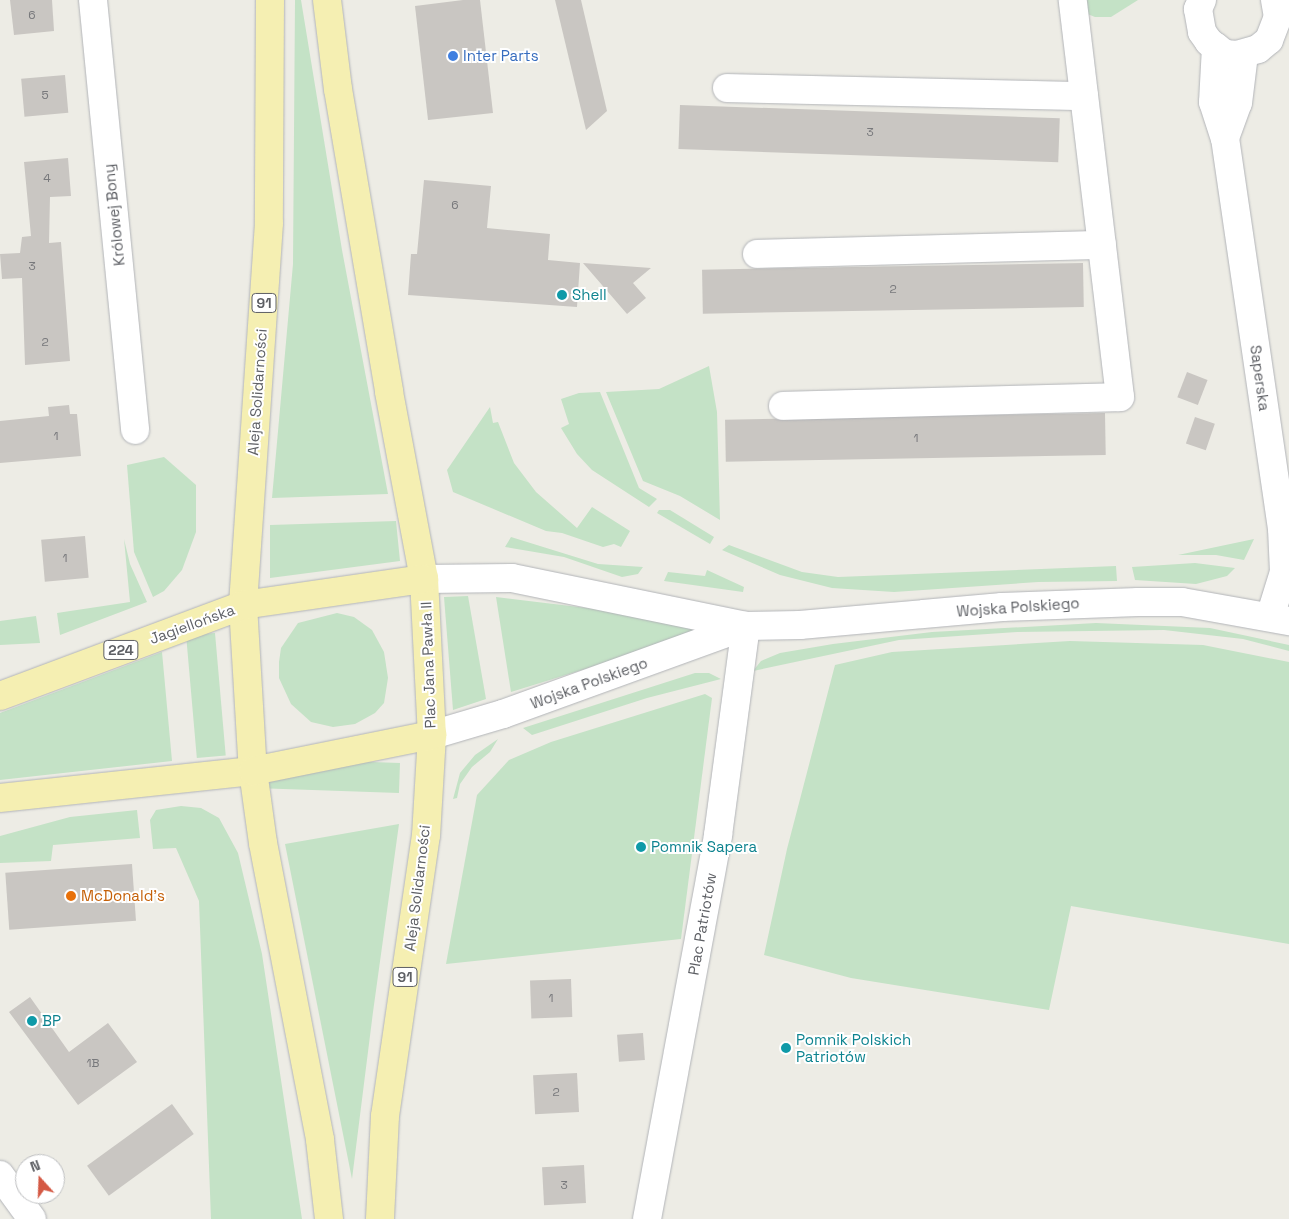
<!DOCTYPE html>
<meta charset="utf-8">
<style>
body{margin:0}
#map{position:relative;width:1289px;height:1219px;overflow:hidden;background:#edece5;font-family:"Space Grotesk",sans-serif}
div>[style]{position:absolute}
.green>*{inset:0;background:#c4e2c6;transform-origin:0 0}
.building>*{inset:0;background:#c9c6c2;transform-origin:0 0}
.roads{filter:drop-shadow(0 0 1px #b2b4b8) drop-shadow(0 0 1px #b2b4b8)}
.street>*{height:28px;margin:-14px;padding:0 14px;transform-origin:14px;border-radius:14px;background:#fff}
.secondary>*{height:28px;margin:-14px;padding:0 14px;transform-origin:14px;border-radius:14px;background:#fff}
.primary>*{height:28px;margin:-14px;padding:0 14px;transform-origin:14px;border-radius:14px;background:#f5efb2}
.dots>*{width:14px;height:14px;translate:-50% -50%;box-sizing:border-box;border:2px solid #fff;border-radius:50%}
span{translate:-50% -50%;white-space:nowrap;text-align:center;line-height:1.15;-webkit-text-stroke:4px #fff;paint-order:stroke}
.number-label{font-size:12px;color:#78797c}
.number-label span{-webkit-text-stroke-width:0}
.shield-label span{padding:1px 4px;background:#fff;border:1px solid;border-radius:4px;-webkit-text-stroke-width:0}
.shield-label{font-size:14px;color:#5d5f64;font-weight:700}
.shop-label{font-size:15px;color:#366cbe}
.left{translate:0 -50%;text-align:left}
.street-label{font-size:15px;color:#5d5f64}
.culture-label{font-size:15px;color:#0d838f}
.food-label{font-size:15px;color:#c56008}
.north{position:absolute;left:15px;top:1154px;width:50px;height:50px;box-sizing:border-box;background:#fff;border:1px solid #bebfc1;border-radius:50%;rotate:340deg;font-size:14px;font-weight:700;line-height:20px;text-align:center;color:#5d5f64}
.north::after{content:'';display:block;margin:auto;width:18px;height:22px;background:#d45944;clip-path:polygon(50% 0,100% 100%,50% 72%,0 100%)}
</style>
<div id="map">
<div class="green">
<i style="clip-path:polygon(295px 0,301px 0,342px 250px,388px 494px,272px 498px,293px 264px)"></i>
<i style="clip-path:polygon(1082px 0,1138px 0,1111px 17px,1095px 17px,1085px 13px)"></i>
<i style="clip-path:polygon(709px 366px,717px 412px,720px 520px,680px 496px,643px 481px,606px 392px,659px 389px)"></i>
<i style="clip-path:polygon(600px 392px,639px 488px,657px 499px,649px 507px,592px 470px,577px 454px,561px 428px,569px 424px,561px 399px,579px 393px)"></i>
<i style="clip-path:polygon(490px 407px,493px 423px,498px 422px,514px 463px,536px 492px,577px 528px,592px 507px,630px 531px,621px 547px,614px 544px,603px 547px,562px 533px,546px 531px,453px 492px,447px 470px)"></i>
<i style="clip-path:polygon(164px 457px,196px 485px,196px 532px,182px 570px,164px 591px,153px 597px,134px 552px,127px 465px)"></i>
<i style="clip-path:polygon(659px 510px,670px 510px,714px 537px,710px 544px,657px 513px)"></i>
<i style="clip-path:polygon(396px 521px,400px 561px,270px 578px,270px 525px)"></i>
<i style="clip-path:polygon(511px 537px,598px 564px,643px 567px,638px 574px,622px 577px,564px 557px,505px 547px)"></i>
<i style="clip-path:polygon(124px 539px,130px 564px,147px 602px,60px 635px,57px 613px,130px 602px)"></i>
<i style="clip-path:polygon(1254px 539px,1244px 560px,1216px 555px,1178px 555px)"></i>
<i style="clip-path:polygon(729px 545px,802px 572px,838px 577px,1116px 566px,1117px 581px,1038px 582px,894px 592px,832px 588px,780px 575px,722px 550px)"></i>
<i style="clip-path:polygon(1195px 563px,1235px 568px,1227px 576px,1196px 584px,1135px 580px,1132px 567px)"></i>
<i style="clip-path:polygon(707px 570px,744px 587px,743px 592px,664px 581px,668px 572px,705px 576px)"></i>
<i style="clip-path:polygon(468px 596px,486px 699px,453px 710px,444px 597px)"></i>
<i style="clip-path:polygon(496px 597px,703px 622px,701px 633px,511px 692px)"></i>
<i style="clip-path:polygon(337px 613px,354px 617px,372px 630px,384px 652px,388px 678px,384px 703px,375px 713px,355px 724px,333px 727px,311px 722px,291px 704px,279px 678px,279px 662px,281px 648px,298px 623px)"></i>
<i style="clip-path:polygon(36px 616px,40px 643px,0 645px,0 621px)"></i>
<i style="clip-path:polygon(1096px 623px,1210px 628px,1289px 645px,1289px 651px,1243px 639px,1164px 630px,1017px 632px,899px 640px,753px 671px,761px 661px,780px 653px,833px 644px,932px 632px)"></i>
<i style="left:215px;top:633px;width:123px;height:29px;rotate:85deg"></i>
<i style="clip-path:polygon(1070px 641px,1203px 645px,1289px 662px,1289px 944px,1071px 906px,1049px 1010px,851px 978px,764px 955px,787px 849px,835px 665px,892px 652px)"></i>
<i style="clip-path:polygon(162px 652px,172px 761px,0 780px,0 713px)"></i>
<i style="clip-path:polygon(695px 673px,709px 673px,721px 679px,647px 698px,532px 735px,523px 728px)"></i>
<i style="clip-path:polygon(705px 694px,712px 698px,681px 939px,446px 964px,477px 795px,509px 760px,551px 742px)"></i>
<i style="clip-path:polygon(498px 739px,490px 752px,472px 767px,460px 784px,457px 798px,453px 799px,460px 773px,475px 755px)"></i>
<i style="left:400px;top:763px;width:30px;height:130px;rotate:92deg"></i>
<i style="clip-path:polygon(181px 806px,201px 808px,219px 818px,238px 853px,262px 954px,302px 1219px,211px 1219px,199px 901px,176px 848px,153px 849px,150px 820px,156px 810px)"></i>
<i style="clip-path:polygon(137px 810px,140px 838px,53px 845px,51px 861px,0 863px,0 836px,70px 817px)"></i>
<i style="clip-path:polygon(399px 824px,373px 1012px,352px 1179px,285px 844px)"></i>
</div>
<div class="building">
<i style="clip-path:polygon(10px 0,52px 0,54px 31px,14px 35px)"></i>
<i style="clip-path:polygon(463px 0,480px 0,493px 113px,428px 120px,415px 6px)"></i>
<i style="clip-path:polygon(555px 0,581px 0,607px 111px,586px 130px)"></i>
<i style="left:65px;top:75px;width:38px;height:44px;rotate:85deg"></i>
<i style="left:680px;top:105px;width:380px;height:44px;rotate:2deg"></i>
<i style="clip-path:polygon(68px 158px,71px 196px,50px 197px,49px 243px,61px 242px,70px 361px,25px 365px,22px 278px,2px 279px,0 254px,20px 253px,22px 237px,31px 236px,24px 162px)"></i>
<i style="clip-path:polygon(424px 180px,491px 186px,487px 228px,550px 234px,548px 260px,580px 263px,577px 307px,408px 295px,411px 254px,417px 254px)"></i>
<i style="clip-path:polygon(583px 263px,651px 268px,633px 283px,646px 298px,627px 314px)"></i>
<i style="left:1083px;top:263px;width:44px;height:381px;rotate:89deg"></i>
<i style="left:1187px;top:372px;width:22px;height:27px;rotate:21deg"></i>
<i style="clip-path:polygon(69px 405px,70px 414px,77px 414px,81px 456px,0 463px,0 421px,49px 416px,48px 407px)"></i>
<i style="left:1105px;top:413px;width:42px;height:380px;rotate:89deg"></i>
<i style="left:1195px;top:417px;width:21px;height:28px;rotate:19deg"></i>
<i style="left:85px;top:536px;width:42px;height:44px;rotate:85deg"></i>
<i style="left:132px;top:864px;width:57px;height:127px;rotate:86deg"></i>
<i style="left:571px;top:979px;width:38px;height:41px;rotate:88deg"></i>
<i style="clip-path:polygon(30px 997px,69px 1052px,108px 1023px,137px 1062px,78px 1105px,9px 1012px)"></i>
<i style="left:643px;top:1033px;width:27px;height:26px;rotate:86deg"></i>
<i style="left:577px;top:1073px;width:39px;height:44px;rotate:87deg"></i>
<i style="left:172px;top:1104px;width:37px;height:105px;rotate:54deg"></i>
<i style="left:584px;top:1165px;width:38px;height:42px;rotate:87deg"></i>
</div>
<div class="roads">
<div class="street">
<i style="left:93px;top:0;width:432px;rotate:84.4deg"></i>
<i style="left:1202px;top:0;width:10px;rotate:114deg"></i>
<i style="left:1198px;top:9px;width:23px;rotate:80deg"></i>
<i style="left:1202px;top:32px;width:12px;rotate:55deg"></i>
<i style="left:1209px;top:42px;width:20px;rotate:37deg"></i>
<i style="left:1225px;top:54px;width:12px;rotate:5deg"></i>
<i style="left:1237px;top:55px;width:22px;rotate:-16deg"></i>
<i style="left:1258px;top:49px;width:14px;rotate:-39deg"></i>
<i style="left:1269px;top:40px;width:25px;rotate:-69deg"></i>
<i style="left:1278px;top:17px;width:17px;rotate:-100deg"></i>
<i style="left:1216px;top:47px;width:55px;rotate:93.1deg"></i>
<i style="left:1213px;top:102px;width:38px;rotate:72deg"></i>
<i style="left:1225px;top:138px;width:394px;rotate:81.7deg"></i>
<i style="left:1282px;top:528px;width:44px;rotate:87.4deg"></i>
<i style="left:1284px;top:572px;width:47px;rotate:107.3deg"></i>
<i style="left:727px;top:88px;width:357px;rotate:1.3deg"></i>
<i style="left:1225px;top:138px;width:37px;rotate:-70deg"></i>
<i style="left:1238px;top:103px;width:49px;rotate:-83deg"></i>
<i style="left:757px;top:254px;width:345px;rotate:-1.5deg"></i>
<i style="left:783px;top:406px;width:337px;rotate:-1.5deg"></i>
<i style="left:1120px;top:397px;width:400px;rotate:-96.8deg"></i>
<i style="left:0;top:1175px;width:54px;rotate:54deg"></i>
<i style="left:647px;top:1219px;width:391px;rotate:-79.5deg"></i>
<i style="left:718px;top:835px;width:211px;rotate:-82.4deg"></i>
</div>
<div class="secondary">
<i style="left:424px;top:579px;width:88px;rotate:-0.7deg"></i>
<i style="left:512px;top:578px;width:239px;rotate:11.6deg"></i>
<i style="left:746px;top:626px;width:54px;rotate:-1.1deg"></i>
<i style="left:800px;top:625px;width:203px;rotate:-5.1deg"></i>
<i style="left:1002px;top:607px;width:136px;rotate:-2.1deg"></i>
<i style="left:1138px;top:602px;width:44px"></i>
<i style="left:1182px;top:602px;width:109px;rotate:10.1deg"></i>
<i style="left:432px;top:735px;width:74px;rotate:-16.5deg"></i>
<i style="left:503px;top:714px;width:258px;rotate:-19.9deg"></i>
</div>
<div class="primary">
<i style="left:270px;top:0;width:223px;rotate:90.3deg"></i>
<i style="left:269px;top:223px;width:383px;rotate:93.9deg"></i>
<i style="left:243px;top:605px;width:166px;rotate:86.6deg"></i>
<i style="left:253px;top:771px;width:73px;rotate:82.1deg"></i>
<i style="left:263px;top:843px;width:302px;rotate:79.1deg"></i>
<i style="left:320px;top:1140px;width:80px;rotate:83.5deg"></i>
<i style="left:327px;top:0;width:90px;rotate:83deg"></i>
<i style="left:338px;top:89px;width:307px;rotate:80.4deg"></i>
<i style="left:389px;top:392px;width:190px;rotate:79.4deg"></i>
<i style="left:424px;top:579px;width:156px;rotate:87.1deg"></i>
<i style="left:432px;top:735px;width:100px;rotate:93.4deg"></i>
<i style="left:426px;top:835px;width:284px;rotate:98.3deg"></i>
<i style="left:385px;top:1116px;width:103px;rotate:92.8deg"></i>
<i style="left:0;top:696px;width:259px;rotate:-20.5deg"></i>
<i style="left:243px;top:605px;width:183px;rotate:-8.2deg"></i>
<i style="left:0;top:798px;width:254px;rotate:-6.1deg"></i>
<i style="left:253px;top:771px;width:183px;rotate:-11.4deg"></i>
</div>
</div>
<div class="dots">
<i style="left:453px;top:56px;background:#3f7fe0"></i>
<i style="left:562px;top:295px;background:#0f9aa8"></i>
<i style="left:641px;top:847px;background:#0f9aa8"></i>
<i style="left:71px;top:896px;background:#e8710a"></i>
<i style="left:32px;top:1021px;background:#0f9aa8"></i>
<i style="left:786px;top:1048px;background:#0f9aa8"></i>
</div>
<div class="number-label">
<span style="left:32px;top:16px">6</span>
<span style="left:45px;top:96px">5</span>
<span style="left:870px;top:133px">3</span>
<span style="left:47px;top:179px">4</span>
<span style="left:455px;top:206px">6</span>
<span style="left:32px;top:267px">3</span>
<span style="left:893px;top:290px">2</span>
<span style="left:45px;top:343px">2</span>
<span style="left:56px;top:437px">1</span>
<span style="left:916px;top:439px">1</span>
<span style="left:65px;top:559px">1</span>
<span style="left:551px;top:999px">1</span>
<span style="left:93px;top:1064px">1B</span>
<span style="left:556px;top:1093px">2</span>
<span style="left:564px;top:1186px">3</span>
</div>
<div class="shield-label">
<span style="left:264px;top:303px">91</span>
<span style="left:121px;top:650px">224</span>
<span style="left:405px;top:977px">91</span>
</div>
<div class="shop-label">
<span class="left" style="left:463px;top:56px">Inter Parts</span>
</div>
<div class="street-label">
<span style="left:114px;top:215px;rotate:-96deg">Królowej Bony</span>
<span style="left:1260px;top:378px;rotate:82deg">Saperska</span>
<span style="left:257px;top:392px;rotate:-86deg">Aleja Solidarności</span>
<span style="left:1018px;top:607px;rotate:-4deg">Wojska Polskiego</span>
<span style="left:192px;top:624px;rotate:-20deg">Jagiellońska</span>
<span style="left:428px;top:665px;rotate:-92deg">Plac Jana Pawła II</span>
<span style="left:589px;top:683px;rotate:-20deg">Wojska Polskiego</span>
<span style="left:417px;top:888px;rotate:-83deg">Aleja Solidarności</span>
<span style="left:702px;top:924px;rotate:-80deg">Plac Patriotów</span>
</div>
<div class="culture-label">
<span class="left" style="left:572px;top:295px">Shell</span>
<span class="left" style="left:651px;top:847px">Pomnik Sapera</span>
<span class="left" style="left:42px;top:1021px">BP</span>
<span class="left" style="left:796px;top:1048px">Pomnik Polskich<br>Patriotów</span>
</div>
<div class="food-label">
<span class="left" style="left:81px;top:896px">McDonald's</span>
</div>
<div class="north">N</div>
</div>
